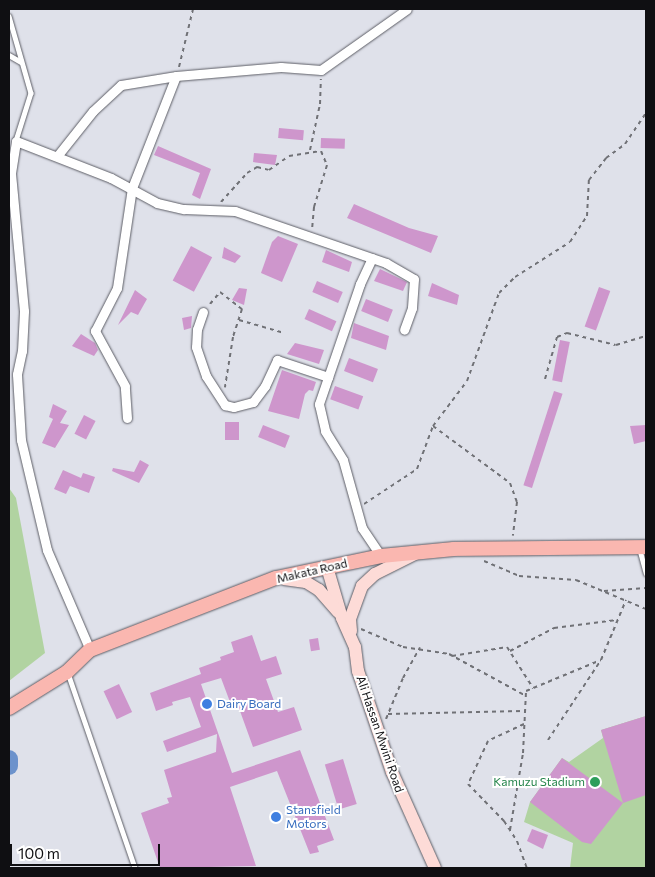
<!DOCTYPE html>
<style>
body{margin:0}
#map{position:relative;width:655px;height:877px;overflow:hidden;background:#dfe1ea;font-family:Commissioner,sans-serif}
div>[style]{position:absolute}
.green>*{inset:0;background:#b1d3a1}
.river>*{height:18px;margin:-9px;padding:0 9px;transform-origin:9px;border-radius:9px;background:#6c92cc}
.building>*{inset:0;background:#ce96cc;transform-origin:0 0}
.path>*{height:2px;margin-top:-1px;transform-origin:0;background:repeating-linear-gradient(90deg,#707176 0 4px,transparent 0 8px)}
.roads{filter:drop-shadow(0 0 1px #5d5e66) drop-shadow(0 0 1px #5d5e66)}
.service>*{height:4.5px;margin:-2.25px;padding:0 2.25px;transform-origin:2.25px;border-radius:2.25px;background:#fff}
.minor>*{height:9px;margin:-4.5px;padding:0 4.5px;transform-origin:4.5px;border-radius:4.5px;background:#fff}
.secondary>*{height:12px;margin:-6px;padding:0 6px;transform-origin:6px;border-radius:6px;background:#fddbd7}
.primary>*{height:14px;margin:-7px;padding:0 7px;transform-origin:7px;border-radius:7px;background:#fab7b0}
.dots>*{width:14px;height:14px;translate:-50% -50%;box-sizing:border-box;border:2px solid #fff;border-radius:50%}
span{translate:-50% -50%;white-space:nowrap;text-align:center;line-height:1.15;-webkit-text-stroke:4px #fff;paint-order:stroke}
.street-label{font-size:12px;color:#0f0f12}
.shop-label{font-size:12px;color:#366cbe}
.left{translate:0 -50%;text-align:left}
.leisure-label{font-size:12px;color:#27864d}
.right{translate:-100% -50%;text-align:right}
.frame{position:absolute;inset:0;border:10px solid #0f0f12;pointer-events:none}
.scale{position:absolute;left:10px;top:844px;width:150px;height:22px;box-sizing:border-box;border:2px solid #0f0f12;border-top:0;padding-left:6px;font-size:15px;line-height:18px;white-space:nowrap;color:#0f0f12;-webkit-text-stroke:4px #fff;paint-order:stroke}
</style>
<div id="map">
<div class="green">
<i style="clip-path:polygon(9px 488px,16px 498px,45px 653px,9px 681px)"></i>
<i style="clip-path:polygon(646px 716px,646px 868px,570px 868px,573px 843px,524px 822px,530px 802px,562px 758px,569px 762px,603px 738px,601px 730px)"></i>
</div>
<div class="river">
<i style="left:9px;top:766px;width:7px;rotate:-90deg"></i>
</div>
<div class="building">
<i style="left:279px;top:128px;width:25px;height:10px;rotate:5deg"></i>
<i style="left:321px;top:138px;width:24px;height:10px;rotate:2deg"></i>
<i style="clip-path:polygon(158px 146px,211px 169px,200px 199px,192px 195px,200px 173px,154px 155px)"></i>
<i style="clip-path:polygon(254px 153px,277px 155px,275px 165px,253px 162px)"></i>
<i style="clip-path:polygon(354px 204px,409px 228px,438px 236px,431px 253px,347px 218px)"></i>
<i style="clip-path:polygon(278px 236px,298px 244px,282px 282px,261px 273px,272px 242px)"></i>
<i style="left:191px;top:246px;width:24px;height:39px;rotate:28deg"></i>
<i style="clip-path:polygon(224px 247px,241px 256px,235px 263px,222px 258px)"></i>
<i style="clip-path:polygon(326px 250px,352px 262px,349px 272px,322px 262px)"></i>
<i style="clip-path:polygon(380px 269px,407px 282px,403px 291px,374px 281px)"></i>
<i style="left:317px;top:281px;width:28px;height:12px;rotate:23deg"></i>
<i style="clip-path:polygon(432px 283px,459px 295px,457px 305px,428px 296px)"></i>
<i style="left:599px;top:287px;width:12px;height:42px;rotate:20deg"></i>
<i style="clip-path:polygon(239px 288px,247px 289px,244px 305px,232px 300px)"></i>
<i style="clip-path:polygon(135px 290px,147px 299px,138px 315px,131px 312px,118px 325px)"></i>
<i style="left:366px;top:299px;width:29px;height:13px;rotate:22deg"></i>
<i style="left:309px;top:309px;width:30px;height:11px;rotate:24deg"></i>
<i style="clip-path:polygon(192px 316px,191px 328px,184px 330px,182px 318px)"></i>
<i style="clip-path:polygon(354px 323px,389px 336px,386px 350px,351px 338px)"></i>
<i style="clip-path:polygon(81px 334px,95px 343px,98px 350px,94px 356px,72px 346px)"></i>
<i style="left:560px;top:340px;width:10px;height:41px;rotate:11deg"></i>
<i style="clip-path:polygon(295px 343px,324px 350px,319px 364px,287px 354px)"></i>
<i style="left:349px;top:358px;width:31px;height:14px;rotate:21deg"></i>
<i style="clip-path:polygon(282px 370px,316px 382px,313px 391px,309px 390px,305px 394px,299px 419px,268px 411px)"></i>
<i style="left:335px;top:386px;width:30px;height:14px;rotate:20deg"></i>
<i style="left:554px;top:391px;width:9px;height:99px;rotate:18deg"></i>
<i style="clip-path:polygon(53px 404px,67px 411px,60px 423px,69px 425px,55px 448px,42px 443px,53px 419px,49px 417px)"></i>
<i style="left:84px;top:415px;width:13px;height:21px;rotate:27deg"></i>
<i style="left:225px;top:422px;width:14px;height:18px"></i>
<i style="left:263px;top:425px;width:29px;height:13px;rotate:22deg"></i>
<i style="clip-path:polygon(646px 425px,646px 441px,634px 444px,630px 426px)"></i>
<i style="clip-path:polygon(140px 460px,149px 465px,139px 483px,112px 471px,113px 468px,134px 472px)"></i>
<i style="clip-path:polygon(63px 470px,81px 478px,83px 473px,95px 477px,89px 493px,70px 486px,66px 494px,54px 489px)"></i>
<i style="clip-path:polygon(252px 635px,261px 661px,276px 656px,282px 674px,266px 679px,278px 712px,294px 707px,302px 730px,253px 747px,236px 700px,230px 702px,221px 678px,201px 684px,232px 773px,300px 750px,334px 840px,317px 846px,319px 852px,310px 854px,277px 771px,230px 787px,256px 866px,160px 868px,141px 813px,169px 803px,167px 798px,172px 797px,164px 770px,216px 752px,217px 734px,167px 752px,163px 741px,201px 727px,190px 697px,172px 702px,173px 705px,156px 711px,150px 693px,201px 674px,199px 668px,221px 660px,220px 657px,234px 652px,231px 642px)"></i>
<i style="left:318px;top:638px;width:12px;height:9px;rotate:81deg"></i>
<i style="left:119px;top:684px;width:31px;height:17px;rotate:65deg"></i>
<i style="clip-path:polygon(646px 716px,646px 795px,623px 803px,591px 844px,582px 842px,530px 802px,562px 758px,623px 803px,601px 730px)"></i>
<i style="left:343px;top:759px;width:47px;height:19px;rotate:73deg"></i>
<i style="clip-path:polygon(532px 829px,548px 835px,543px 849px,527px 841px)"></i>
</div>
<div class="path">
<i style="left:179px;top:67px;width:60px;rotate:-76.4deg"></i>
<i style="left:310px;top:150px;width:47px;rotate:-77.7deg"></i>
<i style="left:320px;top:104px;width:25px;rotate:-88deg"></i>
<i style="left:221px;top:202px;width:39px;rotate:-48deg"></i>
<i style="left:247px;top:173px;width:12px;rotate:-31deg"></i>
<i style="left:257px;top:167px;width:12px;rotate:14deg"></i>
<i style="left:269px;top:170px;width:24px;rotate:-35deg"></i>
<i style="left:289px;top:156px;width:32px;rotate:-9deg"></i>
<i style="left:321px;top:151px;width:15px;rotate:67deg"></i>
<i style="left:327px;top:165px;width:44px;rotate:107.2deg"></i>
<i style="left:314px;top:207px;width:21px;rotate:95deg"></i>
<i style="left:210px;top:304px;width:16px;rotate:-50deg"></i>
<i style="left:220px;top:292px;width:28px;rotate:38deg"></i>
<i style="left:242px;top:309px;width:29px;rotate:108deg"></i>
<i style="left:233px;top:337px;width:51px;rotate:99.1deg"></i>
<i style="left:239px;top:320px;width:47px;rotate:16.1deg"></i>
<i style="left:545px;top:379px;width:44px;rotate:-74.1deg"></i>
<i style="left:557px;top:337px;width:11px;rotate:-22deg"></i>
<i style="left:567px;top:333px;width:50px;rotate:13.8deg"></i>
<i style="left:616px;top:345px;width:31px;rotate:-17deg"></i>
<i style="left:433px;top:426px;width:96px;rotate:36.5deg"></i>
<i style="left:510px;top:483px;width:20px;rotate:70deg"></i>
<i style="left:517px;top:502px;width:34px;rotate:97deg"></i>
<i style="left:364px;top:504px;width:64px;rotate:-33.4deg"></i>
<i style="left:417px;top:469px;width:46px;rotate:-69.6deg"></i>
<i style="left:433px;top:426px;width:56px;rotate:-52.9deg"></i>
<i style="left:467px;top:381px;width:94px;rotate:-70deg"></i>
<i style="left:499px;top:293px;width:23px;rotate:-45deg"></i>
<i style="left:515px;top:277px;width:65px;rotate:-32.5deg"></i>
<i style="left:570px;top:242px;width:31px;rotate:-57deg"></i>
<i style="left:587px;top:216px;width:36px;rotate:-87deg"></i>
<i style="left:589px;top:180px;width:28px;rotate:-52deg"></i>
<i style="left:606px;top:158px;width:24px;rotate:-36deg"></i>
<i style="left:625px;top:144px;width:37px;rotate:-56deg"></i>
<i style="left:484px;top:561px;width:38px;rotate:23deg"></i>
<i style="left:519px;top:576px;width:57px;rotate:4deg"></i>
<i style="left:576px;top:580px;width:76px;rotate:22.5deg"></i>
<i style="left:604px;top:591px;width:42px;rotate:-4.1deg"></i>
<i style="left:361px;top:629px;width:46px;rotate:23.2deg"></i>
<i style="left:403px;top:647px;width:47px;rotate:8.7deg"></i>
<i style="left:449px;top:654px;width:88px;rotate:28.6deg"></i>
<i style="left:510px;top:651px;width:50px;rotate:-27.6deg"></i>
<i style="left:554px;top:628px;width:63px;rotate:-7.4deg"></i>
<i style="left:452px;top:656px;width:56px;rotate:-9.3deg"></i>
<i style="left:507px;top:647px;width:49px;rotate:57.6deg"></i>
<i style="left:388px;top:714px;width:137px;rotate:-1.3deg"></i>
<i style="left:386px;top:719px;width:44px;rotate:-67.5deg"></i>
<i style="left:403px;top:678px;width:35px;rotate:-61deg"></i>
<i style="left:524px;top:724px;width:40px;rotate:155deg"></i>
<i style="left:488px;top:741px;width:47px;rotate:114.9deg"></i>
<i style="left:468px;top:784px;width:52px;rotate:45.8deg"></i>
<i style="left:504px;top:821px;width:24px;rotate:57deg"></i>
<i style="left:517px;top:841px;width:29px;rotate:70deg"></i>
<i style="left:548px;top:740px;width:96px;rotate:-56.5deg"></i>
<i style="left:601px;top:660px;width:65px;rotate:-67.4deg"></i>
<i style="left:510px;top:830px;width:78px;rotate:-80.4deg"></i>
<i style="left:523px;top:753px;width:62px;rotate:-87.2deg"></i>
<i style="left:526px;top:691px;width:81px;rotate:-22.5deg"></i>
</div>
<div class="roads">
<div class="service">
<i style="left:9px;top:16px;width:80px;rotate:74.1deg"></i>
<i style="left:31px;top:93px;width:50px;rotate:107.4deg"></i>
<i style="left:9px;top:55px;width:14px;rotate:30deg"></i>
<i style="left:640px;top:550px;width:24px;rotate:75deg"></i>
<i style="left:68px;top:673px;width:206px;rotate:71deg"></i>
</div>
<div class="minor">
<i style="left:58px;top:155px;width:56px;rotate:-51.5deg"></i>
<i style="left:93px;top:111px;width:38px;rotate:-43deg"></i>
<i style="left:121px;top:85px;width:56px;rotate:-9.3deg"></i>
<i style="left:372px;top:258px;width:29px;rotate:115deg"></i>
<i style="left:360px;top:284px;width:127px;rotate:108.9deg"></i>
<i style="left:319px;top:404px;width:28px;rotate:77deg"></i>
<i style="left:325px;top:431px;width:34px;rotate:58deg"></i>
<i style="left:343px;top:460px;width:71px;rotate:74.4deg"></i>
<i style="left:362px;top:528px;width:34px;rotate:56deg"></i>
<i style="left:203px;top:312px;width:18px;rotate:109deg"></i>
<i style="left:197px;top:329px;width:18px;rotate:93deg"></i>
<i style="left:196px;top:347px;width:31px;rotate:71deg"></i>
<i style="left:206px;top:376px;width:35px;rotate:57deg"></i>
<i style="left:225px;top:405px;width:9px;rotate:13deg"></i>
<i style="left:234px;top:407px;width:20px;rotate:-15deg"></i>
<i style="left:253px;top:402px;width:20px;rotate:-53deg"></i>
<i style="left:265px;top:386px;width:29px;rotate:-65deg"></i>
<i style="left:277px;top:360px;width:54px;rotate:18.4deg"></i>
<i style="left:127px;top:418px;width:32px;rotate:-94deg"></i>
<i style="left:125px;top:386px;width:63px;rotate:-118.6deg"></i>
<i style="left:95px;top:331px;width:48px;rotate:-62.9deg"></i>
<i style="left:117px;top:288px;width:101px;rotate:-81.5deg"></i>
<i style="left:132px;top:188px;width:120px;rotate:-68.6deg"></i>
<i style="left:176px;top:76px;width:105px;rotate:-4.9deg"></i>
<i style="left:281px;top:67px;width:40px;rotate:4.3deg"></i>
<i style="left:321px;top:70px;width:105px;rotate:-35.3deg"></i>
<i style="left:90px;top:650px;width:109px;rotate:-113.3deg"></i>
<i style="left:47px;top:550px;width:113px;rotate:-103.3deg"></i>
<i style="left:21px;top:440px;width:66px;rotate:-93.5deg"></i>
<i style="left:17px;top:374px;width:24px;rotate:-78deg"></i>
<i style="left:22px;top:351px;width:40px;rotate:-87.1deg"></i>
<i style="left:24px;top:311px;width:139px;rotate:-95.4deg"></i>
<i style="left:11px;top:173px;width:32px;rotate:-81deg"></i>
<i style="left:16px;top:141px;width:102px;rotate:21.3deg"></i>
<i style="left:111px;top:178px;width:52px;rotate:28.5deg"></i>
<i style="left:157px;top:203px;width:28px;rotate:13deg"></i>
<i style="left:184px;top:209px;width:51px;rotate:2.2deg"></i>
<i style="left:235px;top:211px;width:160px;rotate:19deg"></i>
<i style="left:386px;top:263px;width:32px;rotate:30deg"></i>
<i style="left:414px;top:279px;width:29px;rotate:94deg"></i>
<i style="left:412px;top:308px;width:23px;rotate:110deg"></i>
</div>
<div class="secondary">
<i style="left:327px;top:567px;width:53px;rotate:73.6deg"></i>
<i style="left:342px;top:618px;width:32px;rotate:66deg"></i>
<i style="left:355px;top:647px;width:24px;rotate:83deg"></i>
<i style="left:358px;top:671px;width:107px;rotate:71.4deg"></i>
<i style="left:392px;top:772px;width:105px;rotate:65.9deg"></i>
<i style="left:284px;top:579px;width:22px;rotate:8deg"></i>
<i style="left:306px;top:582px;width:15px;rotate:32deg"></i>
<i style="left:319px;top:590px;width:29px;rotate:49deg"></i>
<i style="left:351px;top:631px;width:12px;rotate:-95deg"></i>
<i style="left:350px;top:619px;width:35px;rotate:-70deg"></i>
<i style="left:362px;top:586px;width:18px;rotate:-43deg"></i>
<i style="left:375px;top:574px;width:47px;rotate:-26.6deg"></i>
</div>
<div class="primary">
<i style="left:9px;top:708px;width:68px;rotate:-31.8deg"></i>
<i style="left:67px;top:672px;width:32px;rotate:-44deg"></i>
<i style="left:90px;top:650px;width:199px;rotate:-21.2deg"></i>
<i style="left:276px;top:578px;width:107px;rotate:-11.8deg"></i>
<i style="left:381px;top:556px;width:73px;rotate:-5.5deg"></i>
<i style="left:454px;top:549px;width:192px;rotate:-0.6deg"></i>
</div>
</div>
<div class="dots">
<i style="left:207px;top:704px;background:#3f7fe0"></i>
<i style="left:595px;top:782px;background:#2e9e5b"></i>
<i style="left:276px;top:817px;background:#3f7fe0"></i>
</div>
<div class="street-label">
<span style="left:312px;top:571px;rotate:-13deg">Makata Road</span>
<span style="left:380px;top:734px;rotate:71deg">Ali Hassan Mwini Road</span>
</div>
<div class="shop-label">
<span class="left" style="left:217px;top:704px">Dairy Board</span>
<span class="left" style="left:286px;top:817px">Stansfield<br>Motors</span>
</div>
<div class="leisure-label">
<span class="right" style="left:585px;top:782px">Kamuzu Stadium</span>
</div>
<div class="frame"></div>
<div class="scale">100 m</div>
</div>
